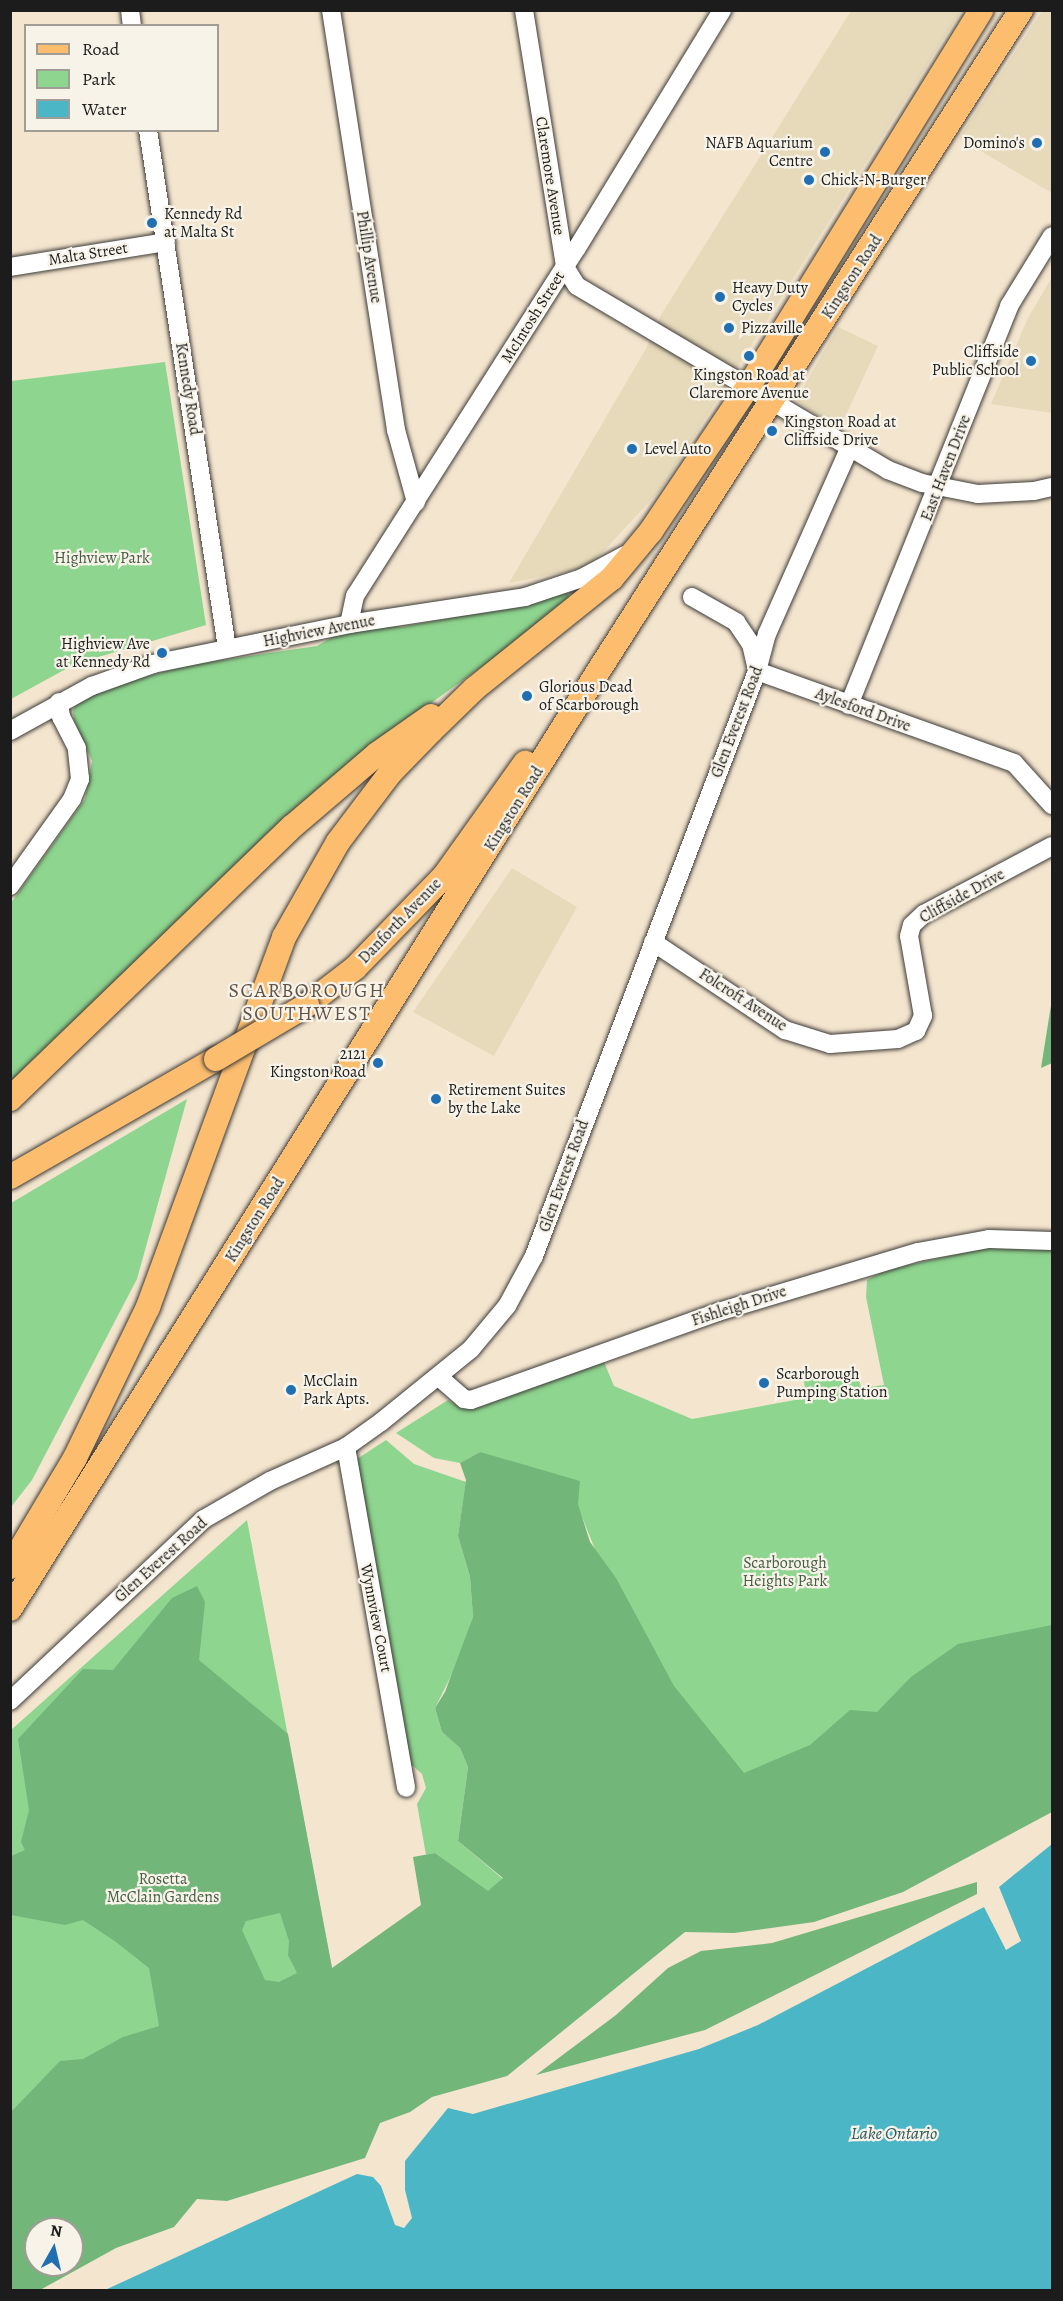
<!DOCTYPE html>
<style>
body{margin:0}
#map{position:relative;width:1063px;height:2301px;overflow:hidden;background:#f4e5ce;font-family:Alegreya,serif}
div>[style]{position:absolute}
.built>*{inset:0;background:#e6daba}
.green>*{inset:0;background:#8ed58f}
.forest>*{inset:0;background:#72b67a}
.water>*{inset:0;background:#4bb7c6}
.roads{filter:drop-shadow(0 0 2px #3c3a37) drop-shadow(0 0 2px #3c3a37)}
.minor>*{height:18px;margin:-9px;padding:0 9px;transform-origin:9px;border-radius:9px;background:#fff}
.major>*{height:24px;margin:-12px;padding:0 12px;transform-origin:12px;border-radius:12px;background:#fcbd6f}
.bridges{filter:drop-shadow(0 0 2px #3c3a37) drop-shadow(0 0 2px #3c3a37)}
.major-bridge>*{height:24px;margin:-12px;padding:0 12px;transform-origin:12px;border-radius:12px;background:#fcbd6f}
.dots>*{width:16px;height:16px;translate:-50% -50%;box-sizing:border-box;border:3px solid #f7f3e8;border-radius:50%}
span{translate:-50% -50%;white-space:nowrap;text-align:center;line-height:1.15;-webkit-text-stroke:4.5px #f7f3e8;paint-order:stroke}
.poi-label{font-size:16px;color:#1c1c1c}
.right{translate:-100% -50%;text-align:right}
.left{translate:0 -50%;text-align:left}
.street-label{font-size:16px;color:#1c1c1c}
.park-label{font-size:16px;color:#445d44}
.water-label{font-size:18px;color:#2f5a60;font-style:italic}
.quarter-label{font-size:20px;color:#635346;letter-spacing:1.5px}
.frame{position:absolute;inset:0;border:12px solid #1c1c1c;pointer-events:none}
.legend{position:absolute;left:24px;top:24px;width:195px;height:108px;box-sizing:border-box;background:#f7f3e8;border:2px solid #9f9d96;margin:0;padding:8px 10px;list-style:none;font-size:18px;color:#1c1c1c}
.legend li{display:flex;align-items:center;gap:12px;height:30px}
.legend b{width:30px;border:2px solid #9f9d96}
.north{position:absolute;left:24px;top:2217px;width:60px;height:60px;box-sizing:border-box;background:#f7f3e8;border:2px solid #9f9d96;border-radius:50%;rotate:8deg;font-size:16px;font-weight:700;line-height:24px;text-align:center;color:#1c1c1c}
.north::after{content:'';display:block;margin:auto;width:21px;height:27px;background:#1f6fb2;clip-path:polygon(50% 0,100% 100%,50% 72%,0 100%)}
</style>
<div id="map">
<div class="built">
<i style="clip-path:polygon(851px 11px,961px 11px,661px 489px,589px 567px,509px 583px,647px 347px,661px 315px)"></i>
<i style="clip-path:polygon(1042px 11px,1052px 11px,1052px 193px,959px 138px)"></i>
<i style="clip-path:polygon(1052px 277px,1052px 413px,991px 404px,1028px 318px)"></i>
<i style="clip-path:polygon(838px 327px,878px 346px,839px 430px,796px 400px)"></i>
<i style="clip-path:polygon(512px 868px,577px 907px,494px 1056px,413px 1012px)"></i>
</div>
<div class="green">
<i style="clip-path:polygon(165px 362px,206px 625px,75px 664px,11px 699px,11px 381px)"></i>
<i style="clip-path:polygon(567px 591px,569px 598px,536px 628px,392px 731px,11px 1087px,11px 903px,85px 799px,92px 761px,74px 720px,73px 710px,79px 701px,133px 680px,189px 665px,317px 646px,343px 631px,384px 624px,401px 627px,532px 603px)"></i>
<i style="clip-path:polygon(187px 1099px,137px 1279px,32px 1480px,11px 1507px,11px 1203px)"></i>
<i style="clip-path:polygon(985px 1248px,1052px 1250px,1052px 1632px,793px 1764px,694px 1799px,581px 1514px,480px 1452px,460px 1463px,434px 1458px,396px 1433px,448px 1400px,460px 1407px,477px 1408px,604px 1362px,614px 1386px,692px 1419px,806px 1398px,804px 1380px,857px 1371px,861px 1388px,884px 1385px,866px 1297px,867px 1280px,886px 1270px)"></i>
<i style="clip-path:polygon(386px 1440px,414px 1464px,466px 1482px,458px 1536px,470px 1577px,473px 1617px,459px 1660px,435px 1708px,442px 1732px,460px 1748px,468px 1767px,458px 1841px,503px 1879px,488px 1892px,435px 1853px,426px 1855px,417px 1804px,426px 1788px,422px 1774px,404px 1758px,357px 1459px)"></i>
<i style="clip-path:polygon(247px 1520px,332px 1968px,303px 1989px,11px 2156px,11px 1730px)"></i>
</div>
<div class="forest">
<i style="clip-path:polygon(1052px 999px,1052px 1063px,1041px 1068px)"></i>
<i style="clip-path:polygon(evenodd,480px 1452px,580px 1481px,578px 1504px,590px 1542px,616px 1578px,674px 1686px,744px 1773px,810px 1745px,850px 1710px,877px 1712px,911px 1677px,958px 1644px,1052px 1625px,1052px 1812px,903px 1892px,814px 1922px,734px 1933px,685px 1932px,507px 2076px,432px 2097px,410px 2112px,380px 2123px,365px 2158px,227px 2201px,197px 2199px,174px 2227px,116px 2248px,40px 2290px,11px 2290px,11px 2112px,60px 2061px,83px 2059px,123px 2037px,159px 2026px,149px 1968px,116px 1942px,83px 1920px,65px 1925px,11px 1915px,11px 1856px,25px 1850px,21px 1842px,29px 1810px,18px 1739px,83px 1669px,113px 1670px,172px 1598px,197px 1586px,205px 1602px,199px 1660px,288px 1734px,332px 1968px,421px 1905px,413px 1857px,435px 1853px,488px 1891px,503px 1878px,458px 1841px,468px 1767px,460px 1748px,442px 1732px,435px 1708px,445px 1692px,473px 1617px,470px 1577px,458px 1536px,466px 1480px,460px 1463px,480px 1452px,280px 1913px,289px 1941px,288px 1955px,297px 1973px,279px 1982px,265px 1980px,242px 1930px,246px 1921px,280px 1913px,480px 1452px,36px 2229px,72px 2229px,72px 2265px,36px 2265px,36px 2229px)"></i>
<i style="clip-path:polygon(977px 1882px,977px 1894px,705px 2030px,536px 2075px,616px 2015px,668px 1968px,701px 1951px,772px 1943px)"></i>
</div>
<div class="water">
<i style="clip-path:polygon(1052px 1844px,1052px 2290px,105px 2290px,357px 2174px,373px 2177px,381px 2186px,395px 2225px,404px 2228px,412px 2218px,405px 2190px,405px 2161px,448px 2108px,473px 2114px,699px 2049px,758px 2025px,984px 1907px,1006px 1950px,1021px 1941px,999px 1887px)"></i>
</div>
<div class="roads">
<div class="minor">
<i style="left:130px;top:10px;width:16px;rotate:83deg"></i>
<i style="left:331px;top:10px;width:425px;rotate:81.2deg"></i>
<i style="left:396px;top:430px;width:75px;rotate:74.5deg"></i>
<i style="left:524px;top:10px;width:260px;rotate:80.9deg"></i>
<i style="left:565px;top:267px;width:22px;rotate:58deg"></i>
<i style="left:577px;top:286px;width:361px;rotate:30.6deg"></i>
<i style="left:888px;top:470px;width:36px;rotate:21deg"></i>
<i style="left:922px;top:483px;width:57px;rotate:11.1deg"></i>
<i style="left:978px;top:494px;width:56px;rotate:-3.1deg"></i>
<i style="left:1034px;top:491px;width:18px;rotate:-13deg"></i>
<i style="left:148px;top:130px;width:524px;rotate:81.33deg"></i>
<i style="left:10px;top:267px;width:158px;rotate:-9.1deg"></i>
<i style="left:692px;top:597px;width:51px;rotate:29.6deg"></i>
<i style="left:736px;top:622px;width:27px;rotate:56deg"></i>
<i style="left:751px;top:644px;width:27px;rotate:77deg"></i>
<i style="left:349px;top:624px;width:29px;rotate:-78deg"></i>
<i style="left:355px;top:596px;width:413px;rotate:-57.5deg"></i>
<i style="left:577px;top:248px;width:279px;rotate:-58.6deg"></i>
<i style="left:757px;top:671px;width:273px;rotate:19.7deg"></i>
<i style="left:1014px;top:763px;width:57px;rotate:47.9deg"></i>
<i style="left:849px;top:705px;width:430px;rotate:-68.1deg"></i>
<i style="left:1009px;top:306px;width:82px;rotate:-58.4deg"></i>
<i style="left:10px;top:731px;width:94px;rotate:-28.8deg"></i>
<i style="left:92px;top:686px;width:65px;rotate:-19.8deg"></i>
<i style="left:153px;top:664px;width:200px;rotate:-11.5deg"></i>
<i style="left:349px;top:624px;width:178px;rotate:-8.7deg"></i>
<i style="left:525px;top:597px;width:60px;rotate:-18.4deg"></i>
<i style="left:582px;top:578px;width:49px;rotate:-28.1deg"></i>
<i style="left:10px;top:886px;width:107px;rotate:-54.5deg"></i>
<i style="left:72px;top:799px;width:22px;rotate:-68deg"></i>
<i style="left:80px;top:779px;width:31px;rotate:-96deg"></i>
<i style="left:77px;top:748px;width:35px;rotate:-117deg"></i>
<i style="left:61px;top:717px;width:15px;rotate:-98deg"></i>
<i style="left:653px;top:942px;width:159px;rotate:33.7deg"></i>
<i style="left:785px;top:1030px;width:47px;rotate:17.3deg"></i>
<i style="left:830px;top:1044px;width:68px;rotate:-4.2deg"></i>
<i style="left:898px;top:1039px;width:20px;rotate:-24deg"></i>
<i style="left:916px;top:1031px;width:17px;rotate:-65deg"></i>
<i style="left:923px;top:1016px;width:81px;rotate:-99.9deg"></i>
<i style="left:909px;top:936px;width:11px;rotate:-75deg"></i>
<i style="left:912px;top:925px;width:16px;rotate:-43deg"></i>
<i style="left:924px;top:914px;width:145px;rotate:-28deg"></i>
<i style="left:440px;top:1378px;width:32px;rotate:41deg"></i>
<i style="left:464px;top:1399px;width:7px;rotate:8deg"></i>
<i style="left:471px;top:1400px;width:262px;rotate:-19.6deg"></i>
<i style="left:718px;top:1312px;width:209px;rotate:-16.7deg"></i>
<i style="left:918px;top:1252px;width:72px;rotate:-10.4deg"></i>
<i style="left:989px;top:1239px;width:63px;rotate:1.8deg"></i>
<i style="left:346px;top:1447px;width:346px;rotate:80deg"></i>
<i style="left:10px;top:1701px;width:266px;rotate:-43.2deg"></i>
<i style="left:204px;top:1519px;width:76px;rotate:-29.9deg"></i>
<i style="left:270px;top:1481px;width:83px;rotate:-24.1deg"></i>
<i style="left:346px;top:1447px;width:43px;rotate:-35.5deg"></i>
<i style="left:381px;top:1422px;width:116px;rotate:-39deg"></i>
<i style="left:471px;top:1349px;width:56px;rotate:-50.1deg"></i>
<i style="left:507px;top:1306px;width:57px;rotate:-61.6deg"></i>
<i style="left:534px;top:1256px;width:626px;rotate:-69.13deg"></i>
<i style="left:757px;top:671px;width:38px;rotate:-75deg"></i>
<i style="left:767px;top:634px;width:202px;rotate:-66.1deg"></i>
</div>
<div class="major">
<i style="left:307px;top:1005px;width:61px;rotate:-37.6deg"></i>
<i style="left:355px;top:968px;width:129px;rotate:-45.9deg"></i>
<i style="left:445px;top:875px;width:138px;rotate:-54.5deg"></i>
<i style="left:10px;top:1099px;width:393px;rotate:-44deg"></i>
<i style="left:293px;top:826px;width:111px;rotate:-40.6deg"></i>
<i style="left:377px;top:754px;width:66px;rotate:-35.1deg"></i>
<i style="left:10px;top:1177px;width:237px;rotate:-29.8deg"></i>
<i style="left:10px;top:1567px;width:127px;rotate:-59.2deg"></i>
<i style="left:75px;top:1458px;width:168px;rotate:-64.2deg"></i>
<i style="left:148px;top:1307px;width:394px;rotate:-69.8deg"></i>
<i style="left:284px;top:937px;width:109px;rotate:-60.4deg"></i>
<i style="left:338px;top:842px;width:88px;rotate:-52.9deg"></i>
<i style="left:391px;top:772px;width:57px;rotate:-45.7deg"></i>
<i style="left:431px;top:731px;width:60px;rotate:-44.3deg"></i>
<i style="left:474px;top:689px;width:177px;rotate:-38.8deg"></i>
<i style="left:612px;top:578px;width:61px;rotate:-50.3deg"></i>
<i style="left:651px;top:531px;width:194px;rotate:-56.1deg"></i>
<i style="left:759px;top:370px;width:423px;rotate:-58.3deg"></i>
<i style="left:10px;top:1609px;width:1112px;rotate:-57.9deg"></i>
<i style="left:601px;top:667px;width:780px;rotate:-57.41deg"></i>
</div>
</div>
<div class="bridges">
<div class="major-bridge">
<i style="left:216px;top:1059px;width:106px;rotate:-30.7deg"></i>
</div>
</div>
<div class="dots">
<i style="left:1037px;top:143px;background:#1f6fb2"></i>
<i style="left:825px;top:152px;background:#1f6fb2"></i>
<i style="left:809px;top:180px;background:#1f6fb2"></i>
<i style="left:152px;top:223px;background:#1f6fb2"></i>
<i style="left:720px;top:297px;background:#1f6fb2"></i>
<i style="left:729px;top:328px;background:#1f6fb2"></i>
<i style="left:749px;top:356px;background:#1f6fb2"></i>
<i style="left:1031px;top:361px;background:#1f6fb2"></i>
<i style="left:772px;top:431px;background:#1f6fb2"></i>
<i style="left:632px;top:449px;background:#1f6fb2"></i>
<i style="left:162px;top:653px;background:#1f6fb2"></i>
<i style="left:527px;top:696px;background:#1f6fb2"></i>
<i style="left:378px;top:1063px;background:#1f6fb2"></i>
<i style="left:436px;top:1099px;background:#1f6fb2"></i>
<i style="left:764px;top:1383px;background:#1f6fb2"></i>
<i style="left:291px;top:1390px;background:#1f6fb2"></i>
</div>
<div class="poi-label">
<span class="right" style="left:813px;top:152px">NAFB Aquarium<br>Centre</span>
<span class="right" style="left:1025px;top:143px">Domino's</span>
<span class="left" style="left:821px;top:180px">Chick-N-Burger</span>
<span class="left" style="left:164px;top:223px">Kennedy Rd<br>at Malta St</span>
<span class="left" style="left:732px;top:297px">Heavy Duty<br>Cycles</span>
<span class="left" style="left:741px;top:328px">Pizzaville</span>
<span class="right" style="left:1019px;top:361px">Cliffside<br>Public School</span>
<span style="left:749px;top:384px">Kingston Road at<br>Claremore Avenue</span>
<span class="left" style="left:784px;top:431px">Kingston Road at<br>Cliffside Drive</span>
<span class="left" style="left:644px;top:449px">Level Auto</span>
<span class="right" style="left:150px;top:653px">Highview Ave<br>at Kennedy Rd</span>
<span class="left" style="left:539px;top:696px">Glorious Dead<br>of Scarborough</span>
<span class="right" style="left:366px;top:1063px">2121<br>Kingston Road</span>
<span class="left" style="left:448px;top:1099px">Retirement Suites<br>by the Lake</span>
<span class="left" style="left:776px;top:1383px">Scarborough<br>Pumping Station</span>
<span class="left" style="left:303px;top:1390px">McClain<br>Park Apts.</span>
</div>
<div class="street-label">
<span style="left:550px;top:176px;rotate:81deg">Claremore Avenue</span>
<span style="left:88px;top:254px;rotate:-9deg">Malta Street</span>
<span style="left:369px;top:257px;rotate:81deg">Phillip Avenue</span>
<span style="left:852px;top:277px;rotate:-57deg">Kingston Road</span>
<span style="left:533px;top:317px;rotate:-58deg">McIntosh Street</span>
<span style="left:188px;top:389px;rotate:81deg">Kennedy Road</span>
<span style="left:946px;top:468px;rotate:-69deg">East Haven Drive</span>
<span style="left:319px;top:631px;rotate:-11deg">Highview Avenue</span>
<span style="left:863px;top:710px;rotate:20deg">Aylesford Drive</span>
<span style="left:737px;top:722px;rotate:-69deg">Glen Everest Road</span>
<span style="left:514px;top:809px;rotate:-58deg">Kingston Road</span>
<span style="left:962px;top:896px;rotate:-29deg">Cliffside Drive</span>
<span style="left:400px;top:921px;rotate:-46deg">Danforth Avenue</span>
<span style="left:743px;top:1000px;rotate:33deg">Folcroft Avenue</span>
<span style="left:564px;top:1176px;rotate:-70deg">Glen Everest Road</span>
<span style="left:255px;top:1220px;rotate:-58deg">Kingston Road</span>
<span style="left:739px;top:1306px;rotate:-18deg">Fishleigh Drive</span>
<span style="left:161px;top:1560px;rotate:-42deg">Glen Everest Road</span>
<span style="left:376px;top:1618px;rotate:79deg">Wynnview Court</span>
</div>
<div class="park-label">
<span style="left:102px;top:558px">Highview Park</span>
<span style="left:785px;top:1572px">Scarborough<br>Heights Park</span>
<span style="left:163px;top:1888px">Rosetta<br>McClain Gardens</span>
</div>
<div class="water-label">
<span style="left:894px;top:2133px">Lake Ontario</span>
</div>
<div class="quarter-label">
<span style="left:307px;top:1002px">SCARBOROUGH<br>SOUTHWEST</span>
</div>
<div class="frame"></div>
<ul class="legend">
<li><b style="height:8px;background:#fcbd6f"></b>Road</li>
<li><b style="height:16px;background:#8ed58f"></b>Park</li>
<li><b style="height:16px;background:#4bb7c6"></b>Water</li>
</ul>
<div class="north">N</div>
</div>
